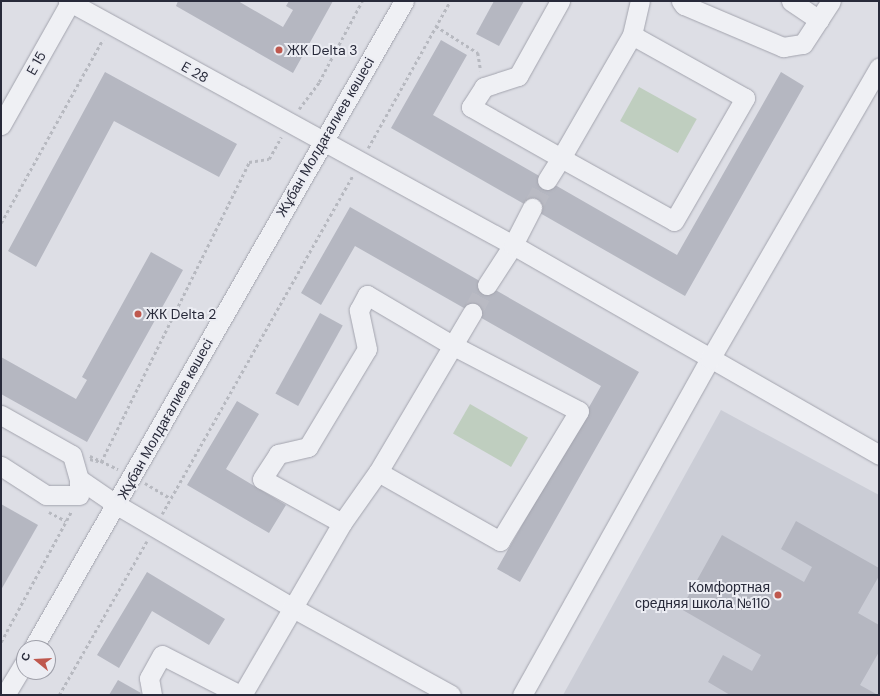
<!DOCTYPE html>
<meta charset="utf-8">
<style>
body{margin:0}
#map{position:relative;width:880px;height:696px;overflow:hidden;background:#dddee5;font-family:"DM Sans",sans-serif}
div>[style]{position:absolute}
.built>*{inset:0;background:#cbcdd6}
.green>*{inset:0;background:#bfcebf;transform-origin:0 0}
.building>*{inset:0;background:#b5b7c1;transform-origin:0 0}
.minor-tunnel>*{height:19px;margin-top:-9.5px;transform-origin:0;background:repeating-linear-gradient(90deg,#b9bac3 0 19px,transparent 0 29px)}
.path>*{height:2.5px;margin-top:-1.25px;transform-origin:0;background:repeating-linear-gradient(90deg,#b7b9c0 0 3px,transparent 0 6px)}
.roads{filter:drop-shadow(0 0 1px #a3a4ae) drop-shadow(0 0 1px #a3a4ae)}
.minor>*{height:19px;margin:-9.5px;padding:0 9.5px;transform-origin:9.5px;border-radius:9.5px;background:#eff0f4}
.dots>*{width:11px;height:11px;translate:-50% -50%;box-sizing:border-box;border:2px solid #ecedf3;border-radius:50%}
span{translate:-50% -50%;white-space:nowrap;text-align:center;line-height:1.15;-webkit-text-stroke:4px #ecedf3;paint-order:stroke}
.poi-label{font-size:14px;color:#282a3a}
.left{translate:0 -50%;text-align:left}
.right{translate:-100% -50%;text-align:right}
.street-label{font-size:14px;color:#282a3a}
.frame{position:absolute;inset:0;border:2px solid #282a3a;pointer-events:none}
.north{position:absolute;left:16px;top:640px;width:40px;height:40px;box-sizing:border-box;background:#ecedf3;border:1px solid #9e9fa9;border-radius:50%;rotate:288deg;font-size:11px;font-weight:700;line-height:16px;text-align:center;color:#282a3a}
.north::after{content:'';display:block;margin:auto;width:14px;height:18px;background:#bf584e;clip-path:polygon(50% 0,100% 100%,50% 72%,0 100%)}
</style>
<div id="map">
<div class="built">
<i style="clip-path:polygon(721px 410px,879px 495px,879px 695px,563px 695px)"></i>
</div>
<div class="green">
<i style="left:639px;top:87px;width:66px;height:39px;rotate:29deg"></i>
<i style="left:470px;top:404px;width:67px;height:34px;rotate:30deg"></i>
</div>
<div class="building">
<i style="clip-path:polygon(178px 1px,238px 1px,283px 27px,293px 10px,286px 6px,289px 1px,333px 1px,293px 73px,176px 6px)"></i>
<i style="clip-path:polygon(494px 1px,524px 1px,499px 46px,476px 34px)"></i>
<i style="clip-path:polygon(441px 40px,467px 55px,433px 115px,677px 255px,781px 72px,804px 86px,685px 296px,391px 128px)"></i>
<i style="clip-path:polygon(105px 72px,237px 144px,219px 177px,114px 121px,36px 267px,8px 251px)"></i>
<i style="clip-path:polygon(350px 207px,639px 372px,520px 582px,497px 569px,601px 386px,355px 246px,321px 305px,301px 293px)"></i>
<i style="clip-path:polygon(151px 252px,183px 270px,87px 442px,1px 394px,1px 357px,76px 399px,87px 380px,82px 377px)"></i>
<i style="left:320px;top:313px;width:26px;height:92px;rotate:29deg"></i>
<i style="clip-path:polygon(237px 401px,259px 414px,226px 469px,286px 505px,269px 533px,187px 485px)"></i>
<i style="clip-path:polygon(1px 504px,38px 525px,1px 590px)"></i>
<i style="clip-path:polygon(796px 521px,879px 568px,879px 576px,858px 613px,879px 625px,879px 652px,860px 685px,878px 695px,730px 695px,708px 682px,723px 655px,752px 671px,761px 655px,681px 609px,722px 535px,804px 582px,812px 567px,781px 549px)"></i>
<i style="clip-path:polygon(147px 572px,225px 619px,209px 645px,152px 611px,119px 668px,97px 655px)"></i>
<i style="clip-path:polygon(118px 680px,141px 693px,139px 695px,109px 695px)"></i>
</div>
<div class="minor-tunnel">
<i style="left:532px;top:208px;width:32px;rotate:-62deg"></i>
<i style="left:472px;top:313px;width:32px;rotate:-62deg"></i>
</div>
<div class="path">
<i style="left:436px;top:26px;width:50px;rotate:32.7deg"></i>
<i style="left:478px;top:53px;width:18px;rotate:81deg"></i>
<i style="left:299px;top:109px;width:34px;rotate:-53deg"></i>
<i style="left:319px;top:82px;width:92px;rotate:-62deg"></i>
<i style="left:368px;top:148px;width:168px;rotate:-60.8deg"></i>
<i style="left:1px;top:223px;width:210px;rotate:-61deg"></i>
<i style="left:90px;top:456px;width:31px;rotate:25deg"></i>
<i style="left:90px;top:459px;width:11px;rotate:15deg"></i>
<i style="left:101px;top:462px;width:335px;rotate:-63.7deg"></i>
<i style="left:249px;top:162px;width:20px;rotate:-9deg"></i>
<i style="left:269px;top:159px;width:25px;rotate:-61deg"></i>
<i style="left:145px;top:483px;width:29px;rotate:31deg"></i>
<i style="left:49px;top:512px;width:19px;rotate:28deg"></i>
<i style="left:162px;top:514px;width:389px;rotate:-60.6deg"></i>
<i style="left:1px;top:642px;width:148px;rotate:-61.7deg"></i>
<i style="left:59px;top:695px;width:177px;rotate:-60.3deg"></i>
</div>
<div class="roads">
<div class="minor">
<i style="left:68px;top:1px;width:508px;rotate:28.74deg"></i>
<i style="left:513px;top:245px;width:422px;rotate:29.8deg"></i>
<i style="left:560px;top:1px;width:86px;rotate:119.2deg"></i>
<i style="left:518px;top:76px;width:36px;rotate:162deg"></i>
<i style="left:484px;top:87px;width:24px;rotate:123deg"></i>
<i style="left:471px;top:107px;width:103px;rotate:29.5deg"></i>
<i style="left:561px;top:158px;width:142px;rotate:-60deg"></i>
<i style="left:632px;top:35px;width:35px;rotate:-77deg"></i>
<i style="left:681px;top:1px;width:5px;rotate:53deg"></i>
<i style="left:684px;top:5px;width:108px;rotate:23deg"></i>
<i style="left:783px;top:47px;width:20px;rotate:-9deg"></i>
<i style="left:803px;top:44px;width:51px;rotate:-56.9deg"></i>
<i style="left:791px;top:1px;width:34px;rotate:34deg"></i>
<i style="left:1px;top:125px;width:142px;rotate:-60.6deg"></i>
<i style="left:547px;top:180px;width:26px;rotate:-58deg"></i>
<i style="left:561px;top:158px;width:129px;rotate:29.1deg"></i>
<i style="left:674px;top:221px;width:142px;rotate:-60deg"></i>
<i style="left:745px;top:98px;width:129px;rotate:-150.9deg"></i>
<i style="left:487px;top:285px;width:48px;rotate:-57deg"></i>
<i style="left:513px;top:245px;width:42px;rotate:-62.8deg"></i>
<i style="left:1px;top:415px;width:81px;rotate:29.4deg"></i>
<i style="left:72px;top:455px;width:25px;rotate:74deg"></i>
<i style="left:79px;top:479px;width:16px;rotate:90deg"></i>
<i style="left:79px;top:495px;width:33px;rotate:180deg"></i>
<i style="left:46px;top:495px;width:54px;rotate:-147.2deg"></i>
<i style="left:79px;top:479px;width:46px;rotate:34.4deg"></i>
<i style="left:117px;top:505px;width:204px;rotate:30.3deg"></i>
<i style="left:293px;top:608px;width:180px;rotate:28.8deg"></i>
<i style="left:342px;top:523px;width:91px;rotate:-151.2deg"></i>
<i style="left:262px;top:479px;width:30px;rotate:-57deg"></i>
<i style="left:278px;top:454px;width:31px;rotate:-13deg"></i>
<i style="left:308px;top:447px;width:114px;rotate:-59deg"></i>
<i style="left:367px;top:349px;width:40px;rotate:-102deg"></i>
<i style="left:359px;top:310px;width:17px;rotate:-62deg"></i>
<i style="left:367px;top:295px;width:99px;rotate:30.5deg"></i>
<i style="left:452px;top:345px;width:143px;rotate:27.5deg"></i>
<i style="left:579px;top:411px;width:152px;rotate:121.3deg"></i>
<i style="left:500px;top:541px;width:140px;rotate:-150.5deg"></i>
<i style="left:33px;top:648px;width:746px;rotate:-60.17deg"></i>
<i style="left:5px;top:695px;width:37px;rotate:-59deg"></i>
<i style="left:152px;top:695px;width:17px;rotate:-100deg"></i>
<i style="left:149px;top:678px;width:26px;rotate:-61deg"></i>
<i style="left:162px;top:655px;width:88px;rotate:27.1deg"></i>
<i style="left:242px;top:695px;width:199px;rotate:-59.8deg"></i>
<i style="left:342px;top:523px;width:62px;rotate:-54.8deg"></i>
<i style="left:378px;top:472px;width:185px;rotate:-59.4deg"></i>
<i style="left:522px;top:695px;width:385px;rotate:-60.8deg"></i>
<i style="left:710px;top:359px;width:337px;rotate:-59.9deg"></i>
</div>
</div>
<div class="dots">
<i style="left:279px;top:50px;background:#bf584e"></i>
<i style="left:138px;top:314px;background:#bf584e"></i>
<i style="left:778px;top:595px;background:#bf584e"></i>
</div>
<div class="poi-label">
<span class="left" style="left:287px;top:50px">ЖК Delta 3</span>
<span class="left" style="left:146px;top:314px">ЖК Delta 2</span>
<span class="right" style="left:770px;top:595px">Комфортная<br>средняя школа №110</span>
</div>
<div class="street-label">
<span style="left:36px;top:63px;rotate:-61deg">E 15</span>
<span style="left:195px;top:72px;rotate:29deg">E 28</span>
<span style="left:325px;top:137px;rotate:-60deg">Жұбан Молдағалиев көшесі</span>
<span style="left:165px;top:419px;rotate:-61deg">Жұбан Молдағалиев көшесі</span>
</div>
<div class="frame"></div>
<div class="north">С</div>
</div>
